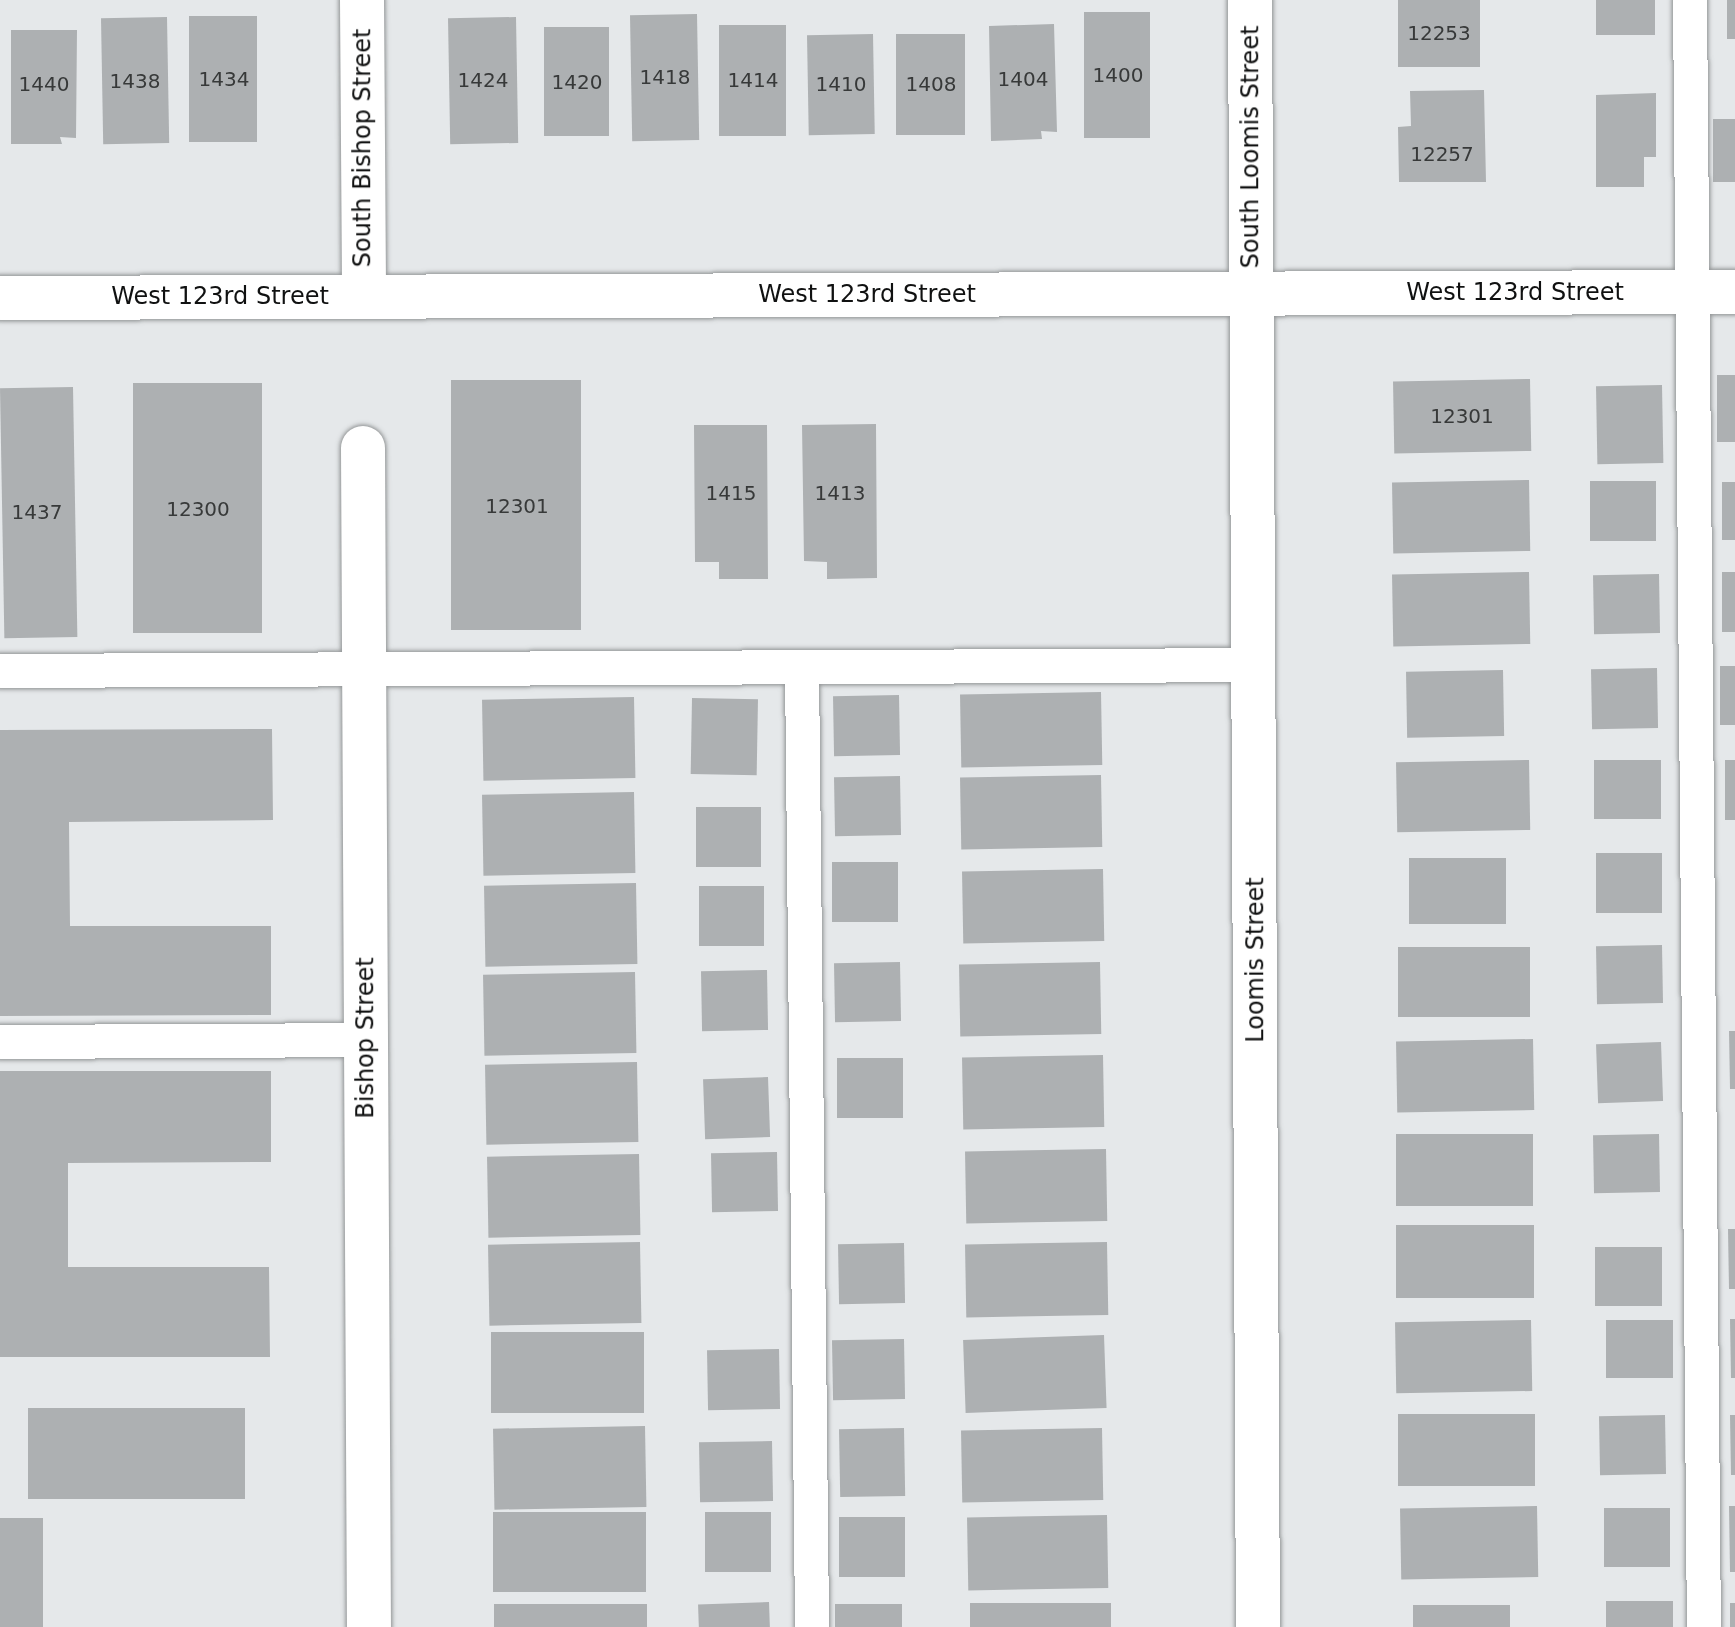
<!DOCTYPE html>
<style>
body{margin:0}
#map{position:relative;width:1735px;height:1627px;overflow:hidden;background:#e5e8ea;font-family:"DejaVu Sans",sans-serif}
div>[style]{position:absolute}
.building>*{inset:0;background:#adb0b2;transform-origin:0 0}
.roads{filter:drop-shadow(0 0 2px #949798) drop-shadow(0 0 2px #949798)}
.lane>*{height:34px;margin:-17px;padding:0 17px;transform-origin:17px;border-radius:17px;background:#fff}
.street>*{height:44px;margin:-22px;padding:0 22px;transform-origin:22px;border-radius:22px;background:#fff}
span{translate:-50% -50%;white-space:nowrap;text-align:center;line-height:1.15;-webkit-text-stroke:7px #fff;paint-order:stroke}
.number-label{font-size:20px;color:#373939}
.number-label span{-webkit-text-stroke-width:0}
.street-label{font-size:24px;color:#101111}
</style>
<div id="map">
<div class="building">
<i style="left:1398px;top:0;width:82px;height:67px"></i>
<i style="left:1596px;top:0;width:59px;height:35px"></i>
<i style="left:1727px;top:0;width:8px;height:39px"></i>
<i style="left:1084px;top:12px;width:66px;height:126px"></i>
<i style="left:697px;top:14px;width:126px;height:67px;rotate:89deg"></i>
<i style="left:189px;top:16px;width:68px;height:126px"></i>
<i style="left:167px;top:17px;width:126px;height:66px;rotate:89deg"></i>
<i style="left:516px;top:17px;width:126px;height:68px;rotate:89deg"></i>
<i style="clip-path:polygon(1054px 24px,1057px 132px,1041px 131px,1042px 139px,991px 141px,989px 26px)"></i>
<i style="left:719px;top:25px;width:67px;height:111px"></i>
<i style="left:544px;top:27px;width:65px;height:109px"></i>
<i style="clip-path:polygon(11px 30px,77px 30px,76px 138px,60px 137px,62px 144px,11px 144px)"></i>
<i style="left:873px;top:34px;width:100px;height:66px;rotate:89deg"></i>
<i style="left:896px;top:34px;width:69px;height:101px"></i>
<i style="clip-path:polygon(1484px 90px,1486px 182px,1399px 182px,1398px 127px,1411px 126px,1410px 91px)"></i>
<i style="clip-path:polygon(1656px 93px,1656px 157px,1644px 157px,1644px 187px,1596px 187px,1596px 95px)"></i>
<i style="left:1735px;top:119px;width:63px;height:22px;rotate:90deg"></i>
<i style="left:1717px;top:375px;width:18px;height:67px"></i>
<i style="left:1530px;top:379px;width:72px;height:137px;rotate:89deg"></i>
<i style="left:581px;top:380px;width:250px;height:130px;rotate:90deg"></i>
<i style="left:262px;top:383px;width:250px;height:129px;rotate:90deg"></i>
<i style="left:1662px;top:385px;width:78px;height:66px;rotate:89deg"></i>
<i style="left:73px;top:387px;width:250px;height:73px;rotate:89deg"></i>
<i style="clip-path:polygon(876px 424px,877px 578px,827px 579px,827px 562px,804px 561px,802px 425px)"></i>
<i style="clip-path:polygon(694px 425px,767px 425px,768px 579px,719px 579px,719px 562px,695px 562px)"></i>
<i style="left:1529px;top:480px;width:71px;height:137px;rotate:89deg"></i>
<i style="left:1590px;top:481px;width:66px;height:60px"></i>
<i style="left:1722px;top:482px;width:13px;height:58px"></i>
<i style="left:1529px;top:572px;width:72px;height:137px;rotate:89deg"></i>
<i style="left:1722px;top:572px;width:13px;height:60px"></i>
<i style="left:1659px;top:574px;width:59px;height:66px;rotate:89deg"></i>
<i style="left:1735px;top:666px;width:59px;height:15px;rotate:90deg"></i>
<i style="left:1657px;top:668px;width:60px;height:66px;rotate:89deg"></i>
<i style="left:1503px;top:670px;width:66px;height:97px;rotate:89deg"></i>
<i style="left:1101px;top:692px;width:73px;height:141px;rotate:89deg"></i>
<i style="left:899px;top:695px;width:60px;height:66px;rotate:89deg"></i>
<i style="left:634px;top:697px;width:81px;height:152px;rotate:89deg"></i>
<i style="left:692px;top:698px;width:66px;height:76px;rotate:1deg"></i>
<i style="clip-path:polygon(272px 729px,273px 820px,69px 822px,70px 926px,271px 926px,271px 1015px,0 1016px,0 730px)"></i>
<i style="left:1529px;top:760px;width:70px;height:133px;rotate:89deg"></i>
<i style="left:1594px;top:760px;width:67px;height:59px"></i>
<i style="left:1725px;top:760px;width:10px;height:60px"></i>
<i style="left:1101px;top:775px;width:72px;height:141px;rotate:89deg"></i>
<i style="left:900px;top:776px;width:59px;height:66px;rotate:89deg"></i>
<i style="left:634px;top:792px;width:81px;height:152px;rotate:89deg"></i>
<i style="left:696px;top:807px;width:65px;height:60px"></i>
<i style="left:1596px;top:853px;width:66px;height:60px"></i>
<i style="left:1506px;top:858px;width:66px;height:97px;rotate:90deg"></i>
<i style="left:832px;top:862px;width:66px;height:60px"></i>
<i style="left:1103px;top:869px;width:72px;height:141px;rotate:89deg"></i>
<i style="left:636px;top:883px;width:81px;height:152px;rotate:89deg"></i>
<i style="left:699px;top:886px;width:65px;height:60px"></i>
<i style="left:1662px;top:945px;width:58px;height:66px;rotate:89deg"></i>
<i style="left:1398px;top:947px;width:132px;height:70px"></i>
<i style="left:900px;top:962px;width:59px;height:66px;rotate:89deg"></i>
<i style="left:1100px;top:962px;width:72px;height:141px;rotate:89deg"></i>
<i style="left:767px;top:970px;width:60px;height:66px;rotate:89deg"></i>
<i style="left:635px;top:972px;width:81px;height:152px;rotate:89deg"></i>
<i style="clip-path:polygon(1729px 1031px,1735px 1031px,1735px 1089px,1730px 1089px)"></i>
<i style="left:1533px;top:1039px;width:71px;height:137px;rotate:89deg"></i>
<i style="left:1661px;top:1042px;width:59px;height:65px;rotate:88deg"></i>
<i style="left:1103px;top:1055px;width:72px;height:141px;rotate:89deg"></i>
<i style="left:903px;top:1058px;width:60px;height:66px;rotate:90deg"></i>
<i style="left:637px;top:1062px;width:80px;height:152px;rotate:89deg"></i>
<i style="clip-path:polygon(0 1071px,271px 1071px,271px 1162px,68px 1163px,68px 1267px,269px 1267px,270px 1357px,0 1357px)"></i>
<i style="left:768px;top:1077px;width:60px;height:65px;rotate:88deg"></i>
<i style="left:1533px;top:1134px;width:72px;height:137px;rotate:90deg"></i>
<i style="left:1659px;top:1134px;width:58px;height:66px;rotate:89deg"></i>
<i style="left:1106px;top:1149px;width:72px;height:141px;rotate:89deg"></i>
<i style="left:777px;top:1152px;width:59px;height:66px;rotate:89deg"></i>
<i style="left:639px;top:1154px;width:81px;height:152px;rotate:89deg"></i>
<i style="left:1396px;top:1225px;width:138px;height:73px"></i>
<i style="clip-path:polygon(1728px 1229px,1735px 1229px,1735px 1289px,1729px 1289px)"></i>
<i style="left:640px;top:1242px;width:81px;height:152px;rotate:89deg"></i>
<i style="left:1107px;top:1242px;width:73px;height:142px;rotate:89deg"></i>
<i style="left:904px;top:1243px;width:60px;height:66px;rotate:89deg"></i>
<i style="left:1595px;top:1247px;width:67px;height:59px"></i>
<i style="clip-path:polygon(1730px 1319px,1735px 1319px,1735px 1378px,1731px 1378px)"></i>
<i style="left:1531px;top:1320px;width:71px;height:136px;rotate:89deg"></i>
<i style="left:1673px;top:1320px;width:58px;height:67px;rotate:90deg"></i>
<i style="left:644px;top:1332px;width:81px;height:153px;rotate:90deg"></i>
<i style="left:1104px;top:1335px;width:73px;height:141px;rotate:88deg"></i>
<i style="left:904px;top:1339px;width:60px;height:72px;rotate:89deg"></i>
<i style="left:779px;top:1349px;width:60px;height:72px;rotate:89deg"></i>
<i style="left:245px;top:1408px;width:91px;height:217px;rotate:90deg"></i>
<i style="left:1398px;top:1414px;width:137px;height:72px"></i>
<i style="left:1665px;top:1415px;width:59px;height:66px;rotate:89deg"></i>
<i style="clip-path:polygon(1730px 1415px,1735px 1415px,1735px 1475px,1731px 1475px)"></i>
<i style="left:645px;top:1426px;width:81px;height:152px;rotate:89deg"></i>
<i style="left:904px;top:1428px;width:68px;height:65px;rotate:89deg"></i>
<i style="left:1102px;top:1428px;width:72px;height:141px;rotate:89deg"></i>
<i style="left:772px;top:1441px;width:60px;height:73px;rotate:89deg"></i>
<i style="left:1537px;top:1506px;width:71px;height:137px;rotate:89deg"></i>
<i style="clip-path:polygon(1729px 1506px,1735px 1506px,1735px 1572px,1730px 1572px)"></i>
<i style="left:1604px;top:1508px;width:66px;height:59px"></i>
<i style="left:646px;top:1512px;width:80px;height:153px;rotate:90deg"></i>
<i style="left:771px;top:1512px;width:60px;height:66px;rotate:90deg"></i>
<i style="left:1107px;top:1515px;width:73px;height:140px;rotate:89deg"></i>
<i style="left:839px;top:1517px;width:66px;height:60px"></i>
<i style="left:0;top:1518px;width:43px;height:109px"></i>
<i style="left:1673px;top:1601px;width:26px;height:67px;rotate:90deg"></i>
<i style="left:769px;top:1602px;width:25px;height:71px;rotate:88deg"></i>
<i style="left:1111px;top:1603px;width:24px;height:141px;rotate:90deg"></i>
<i style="left:1730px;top:1603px;width:5px;height:24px"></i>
<i style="left:647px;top:1604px;width:23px;height:153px;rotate:90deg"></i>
<i style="left:902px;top:1604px;width:23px;height:67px;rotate:90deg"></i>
<i style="left:1413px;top:1605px;width:97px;height:22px"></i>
</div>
<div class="roads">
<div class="lane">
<i style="left:1690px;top:0;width:1627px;rotate:89.51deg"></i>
<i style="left:802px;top:667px;width:960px;rotate:89.4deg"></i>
<i style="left:0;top:671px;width:1254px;rotate:-0.27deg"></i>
<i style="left:0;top:1042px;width:366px;rotate:-0.3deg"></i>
</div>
<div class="street">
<i style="left:362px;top:0;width:297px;rotate:89.6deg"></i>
<i style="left:1250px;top:0;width:1627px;rotate:89.72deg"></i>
<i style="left:0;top:298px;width:1735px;rotate:-0.2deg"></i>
<i style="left:363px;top:448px;width:1179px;rotate:89.71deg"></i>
</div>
</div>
<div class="number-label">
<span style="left:1439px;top:33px">12253</span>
<span style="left:1118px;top:75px">1400</span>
<span style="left:665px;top:77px">1418</span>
<span style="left:224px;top:79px">1434</span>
<span style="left:1023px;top:79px">1404</span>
<span style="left:483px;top:80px">1424</span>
<span style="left:753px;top:80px">1414</span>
<span style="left:135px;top:81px">1438</span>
<span style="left:577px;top:82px">1420</span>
<span style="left:44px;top:84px">1440</span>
<span style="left:841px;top:84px">1410</span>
<span style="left:931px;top:84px">1408</span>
<span style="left:1442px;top:154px">12257</span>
<span style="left:1462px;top:416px">12301</span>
<span style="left:731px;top:493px">1415</span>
<span style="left:840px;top:493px">1413</span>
<span style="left:517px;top:506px">12301</span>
<span style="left:198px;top:509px">12300</span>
<span style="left:37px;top:512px">1437</span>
</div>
<div class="street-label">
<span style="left:1251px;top:147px;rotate:-90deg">South Loomis Street</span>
<span style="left:363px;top:148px;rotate:-90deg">South Bishop Street</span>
<span style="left:1515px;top:293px">West 123rd Street</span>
<span style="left:867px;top:295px">West 123rd Street</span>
<span style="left:220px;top:297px">West 123rd Street</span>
<span style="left:1256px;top:960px;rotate:-90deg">Loomis Street</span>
<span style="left:366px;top:1038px;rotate:-90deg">Bishop Street</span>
</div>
</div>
